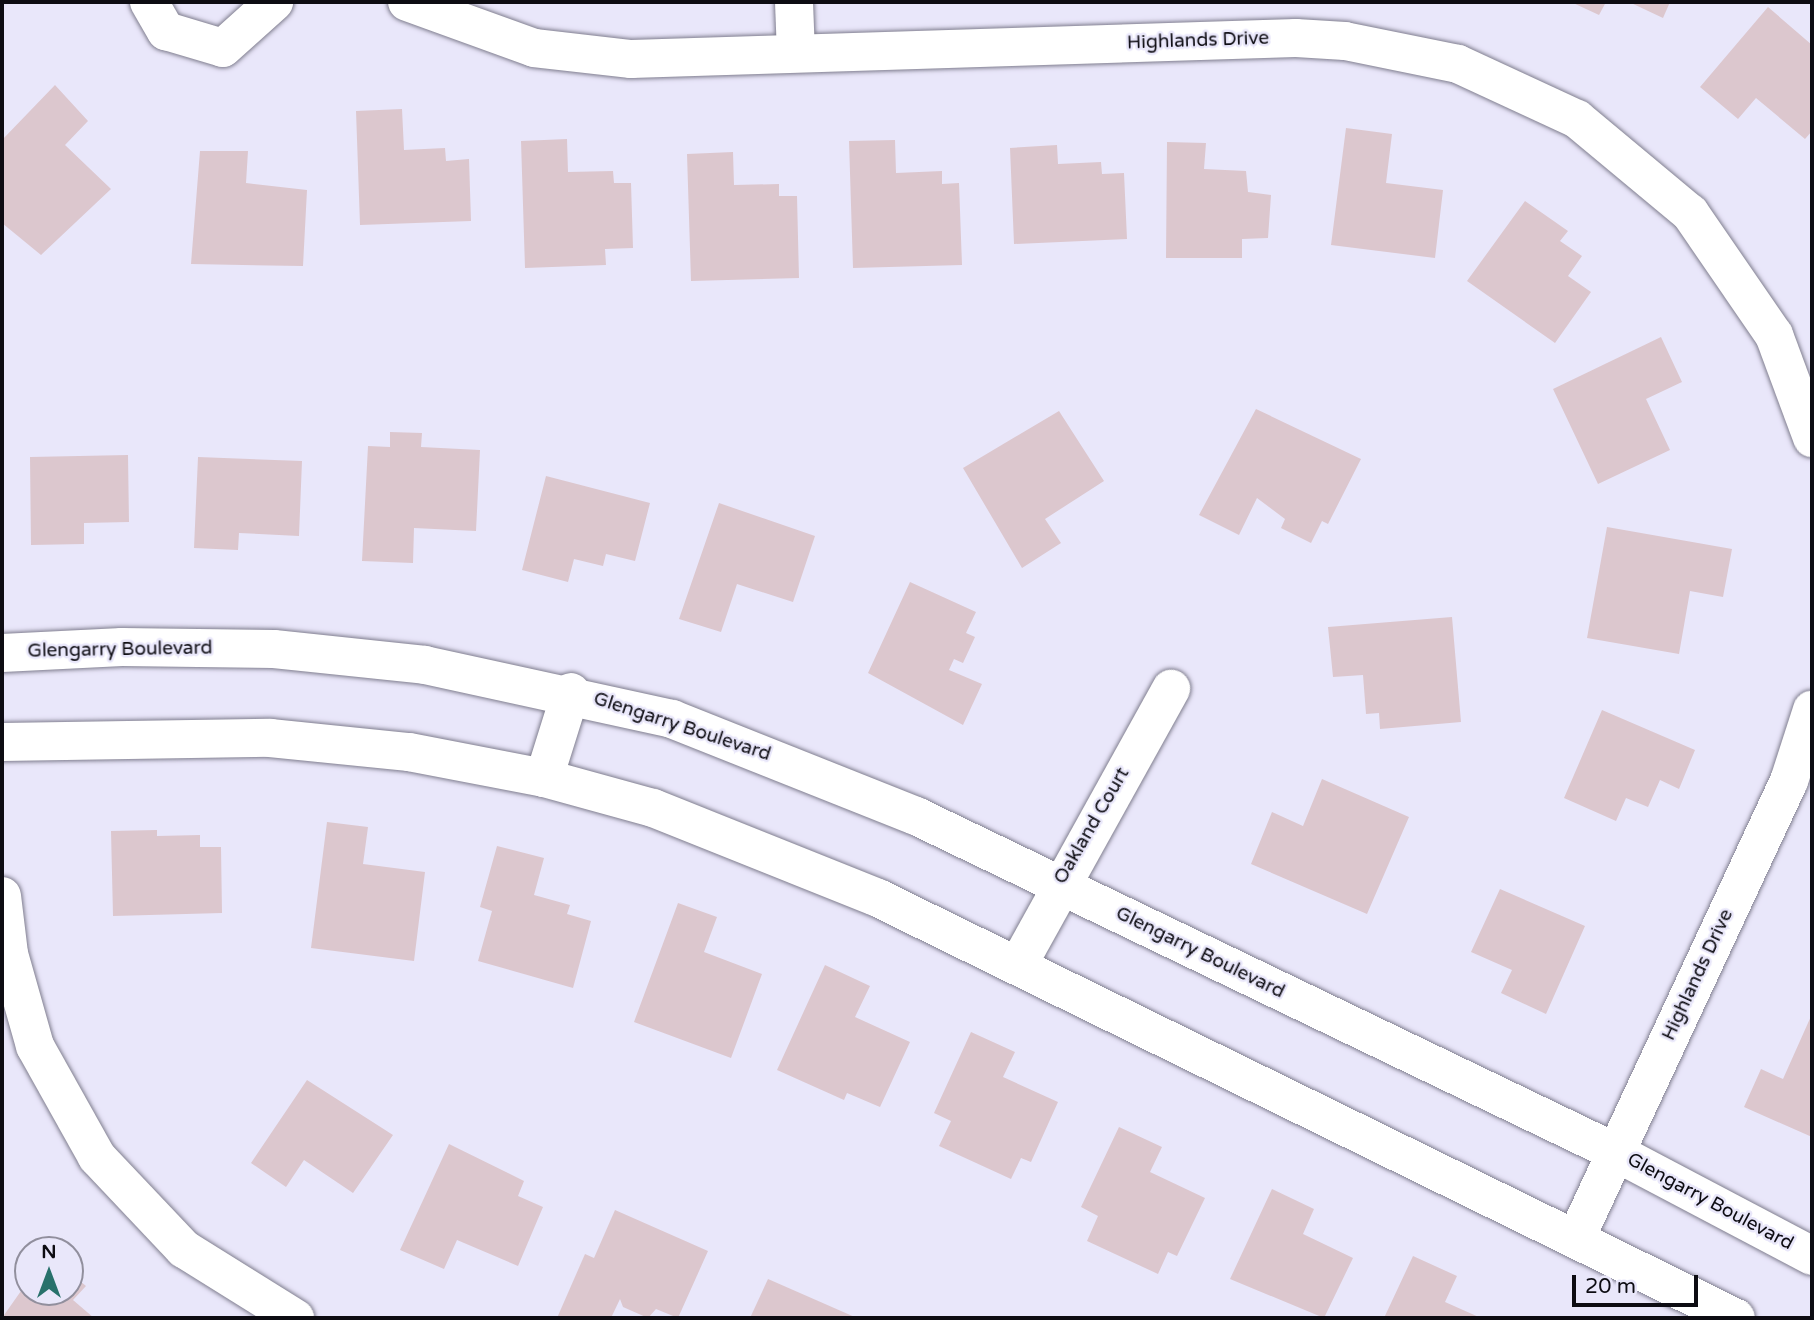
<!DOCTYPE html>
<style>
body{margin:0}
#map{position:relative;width:1814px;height:1320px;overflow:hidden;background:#e9e7fa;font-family:"Varela Round",sans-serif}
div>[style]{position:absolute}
.building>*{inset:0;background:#dcc7ce}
.roads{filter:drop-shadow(0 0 2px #807e8f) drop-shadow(0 0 2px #807e8f)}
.minor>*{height:38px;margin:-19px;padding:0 19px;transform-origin:19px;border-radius:19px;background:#fff}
.tertiary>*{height:38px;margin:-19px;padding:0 19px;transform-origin:19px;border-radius:19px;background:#fff}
span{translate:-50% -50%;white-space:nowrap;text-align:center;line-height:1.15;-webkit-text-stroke:5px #e9e7fa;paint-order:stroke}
.street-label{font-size:19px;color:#0d0c12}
.frame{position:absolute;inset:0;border:4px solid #0d0c12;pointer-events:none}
.north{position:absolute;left:14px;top:1236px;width:70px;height:70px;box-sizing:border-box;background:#e9e7fa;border:2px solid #918f9d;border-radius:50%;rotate:0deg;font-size:19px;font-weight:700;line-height:28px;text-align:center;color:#0d0c12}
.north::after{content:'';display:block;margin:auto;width:24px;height:32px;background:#28716b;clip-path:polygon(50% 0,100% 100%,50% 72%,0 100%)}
.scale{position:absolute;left:1572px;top:1275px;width:126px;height:32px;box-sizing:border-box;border:4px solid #0d0c12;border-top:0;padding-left:9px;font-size:21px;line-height:24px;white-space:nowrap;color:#0d0c12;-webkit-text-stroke:5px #e9e7fa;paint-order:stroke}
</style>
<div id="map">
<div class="building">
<i style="clip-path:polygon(1571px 2px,1606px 2px,1599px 15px)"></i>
<i style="clip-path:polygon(1629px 2px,1670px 2px,1663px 18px)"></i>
<i style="clip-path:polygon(1768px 7px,1812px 45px,1812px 131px,1805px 139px,1756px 98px,1738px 119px,1700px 87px)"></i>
<i style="clip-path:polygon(55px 85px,88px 121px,65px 145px,111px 189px,41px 255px,2px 223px,2px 140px)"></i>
<i style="clip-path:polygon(402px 109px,404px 150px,445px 148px,446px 161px,469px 159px,471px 221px,360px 225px,356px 111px)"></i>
<i style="clip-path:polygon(1346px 128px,1392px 134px,1386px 183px,1443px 190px,1435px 258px,1331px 245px)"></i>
<i style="clip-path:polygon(567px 139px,568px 172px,613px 171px,614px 183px,631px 183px,633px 248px,605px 249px,606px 265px,525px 268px,521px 141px)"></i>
<i style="clip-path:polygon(895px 140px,896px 173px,942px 171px,942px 184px,959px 183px,962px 265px,853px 268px,849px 141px)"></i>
<i style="clip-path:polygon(1167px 142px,1206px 143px,1204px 169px,1246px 171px,1248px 192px,1271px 195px,1268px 238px,1242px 239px,1242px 258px,1166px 258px)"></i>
<i style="clip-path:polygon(1057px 145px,1058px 164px,1101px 162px,1102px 174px,1124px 173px,1127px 239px,1014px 244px,1010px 148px)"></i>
<i style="clip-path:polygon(200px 151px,248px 151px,246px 183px,307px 190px,303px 266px,191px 264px)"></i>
<i style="clip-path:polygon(733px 152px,734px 185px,779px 184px,779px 196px,797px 196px,799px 278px,691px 281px,687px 154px)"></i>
<i style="clip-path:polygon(1525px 201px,1568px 231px,1560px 241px,1582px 256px,1568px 276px,1591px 292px,1555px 343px,1467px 281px)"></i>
<i style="clip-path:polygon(1661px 337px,1682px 382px,1646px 399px,1670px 450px,1598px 484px,1553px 389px)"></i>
<i style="clip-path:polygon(1256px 409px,1361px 459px,1328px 524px,1322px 521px,1311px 543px,1281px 528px,1285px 519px,1257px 498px,1239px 535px,1199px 515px)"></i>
<i style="clip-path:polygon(1059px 411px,1104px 481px,1045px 519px,1061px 543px,1022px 568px,963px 468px)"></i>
<i style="clip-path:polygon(390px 432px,422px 433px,421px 447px,480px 450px,476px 531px,414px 528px,413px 563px,362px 561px,368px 446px,390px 447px)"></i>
<i style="clip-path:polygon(128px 455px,129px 522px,84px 523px,84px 544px,31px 545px,30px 457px)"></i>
<i style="clip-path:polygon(198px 457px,302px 461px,299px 536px,239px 533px,238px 550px,194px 548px)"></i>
<i style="clip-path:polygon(546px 476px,650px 503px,635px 561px,606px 554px,603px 566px,574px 559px,568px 582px,522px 570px)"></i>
<i style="clip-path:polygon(719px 503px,815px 536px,793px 602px,737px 584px,721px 632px,679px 619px)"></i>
<i style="clip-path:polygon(1607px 527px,1732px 549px,1723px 597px,1690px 591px,1679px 654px,1587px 638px)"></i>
<i style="clip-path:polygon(910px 582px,976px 612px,966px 633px,975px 637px,963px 663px,954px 659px,949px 670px,982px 684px,963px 725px,868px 673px)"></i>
<i style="clip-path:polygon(1452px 617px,1461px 722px,1380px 729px,1379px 713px,1366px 714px,1363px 675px,1333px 677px,1328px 627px)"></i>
<i style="clip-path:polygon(1602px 710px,1695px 750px,1679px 789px,1660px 780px,1648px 807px,1626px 798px,1616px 821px,1564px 798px)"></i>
<i style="clip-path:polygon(1322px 779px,1409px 817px,1367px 914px,1251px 864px,1272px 812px,1303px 826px)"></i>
<i style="clip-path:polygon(327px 822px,368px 827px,363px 864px,425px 872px,414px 961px,311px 948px)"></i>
<i style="clip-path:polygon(157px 830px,157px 836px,200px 835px,200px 847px,221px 847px,222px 913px,113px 916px,111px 831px)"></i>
<i style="clip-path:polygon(497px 846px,544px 858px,534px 895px,570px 905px,567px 914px,591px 921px,573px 988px,478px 961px,492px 911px,480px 907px)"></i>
<i style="clip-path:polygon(1500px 889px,1585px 926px,1546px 1014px,1501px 993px,1512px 970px,1471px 952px)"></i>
<i style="clip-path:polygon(678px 903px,717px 917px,704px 952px,762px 974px,731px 1058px,634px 1022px)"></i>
<i style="clip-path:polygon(825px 965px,870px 986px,855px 1017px,910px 1042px,880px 1107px,847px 1093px,844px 1100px,777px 1070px)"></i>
<i style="clip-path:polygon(1812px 1014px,1812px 1137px,1744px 1107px,1761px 1069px,1783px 1079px)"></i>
<i style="clip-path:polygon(971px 1032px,1015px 1052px,1003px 1077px,1058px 1102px,1031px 1162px,1021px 1158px,1011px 1179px,939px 1146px,951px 1121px,934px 1113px)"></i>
<i style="clip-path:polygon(307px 1080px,393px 1135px,353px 1193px,304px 1160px,286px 1187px,251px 1163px)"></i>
<i style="clip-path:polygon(1119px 1127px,1162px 1147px,1150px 1172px,1205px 1198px,1177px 1256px,1168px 1252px,1158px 1274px,1087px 1241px,1098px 1216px,1081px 1207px)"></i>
<i style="clip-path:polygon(449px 1144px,524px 1181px,518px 1196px,543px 1207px,518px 1266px,457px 1240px,444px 1269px,400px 1250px)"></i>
<i style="clip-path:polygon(1272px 1189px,1314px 1209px,1303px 1234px,1353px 1258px,1324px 1318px,1230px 1279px)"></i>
<i style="clip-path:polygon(615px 1210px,708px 1251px,678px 1318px,656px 1309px,648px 1318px,623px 1307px,620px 1299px,611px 1318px,557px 1318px,585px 1254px,594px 1258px)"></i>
<i style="clip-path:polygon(1413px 1256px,1457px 1276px,1445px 1302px,1481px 1318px,1384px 1318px)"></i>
<i style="clip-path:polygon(70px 1273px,86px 1286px,73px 1300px,94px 1318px,2px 1318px,28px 1281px,28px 1292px,70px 1292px)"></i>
<i style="clip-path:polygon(768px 1279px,857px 1318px,750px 1318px)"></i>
</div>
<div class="roads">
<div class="minor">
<i style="left:149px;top:2px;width:34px;rotate:60deg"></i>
<i style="left:166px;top:31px;width:59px;rotate:16.6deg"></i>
<i style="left:223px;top:48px;width:69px;rotate:-42deg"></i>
<i style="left:407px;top:2px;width:135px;rotate:19.9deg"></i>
<i style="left:534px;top:48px;width:98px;rotate:6.5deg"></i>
<i style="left:631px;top:59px;width:665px;rotate:-1.81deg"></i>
<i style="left:1296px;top:38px;width:49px;rotate:3.5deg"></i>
<i style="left:1345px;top:41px;width:115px;rotate:11.5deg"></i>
<i style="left:1458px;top:64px;width:131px;rotate:24.8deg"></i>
<i style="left:1577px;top:119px;width:147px;rotate:39.8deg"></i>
<i style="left:1690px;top:213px;width:148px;rotate:55.5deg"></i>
<i style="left:1774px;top:335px;width:110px;rotate:69.7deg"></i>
<i style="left:794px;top:2px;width:51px;rotate:87.8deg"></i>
<i style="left:2px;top:896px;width:58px;rotate:83.1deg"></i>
<i style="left:9px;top:954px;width:96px;rotate:74.2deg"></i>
<i style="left:35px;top:1046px;width:127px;rotate:60.8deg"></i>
<i style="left:97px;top:1157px;width:127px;rotate:46.6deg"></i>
<i style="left:184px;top:1249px;width:131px;rotate:31.9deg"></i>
<i style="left:1018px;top:965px;width:316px;rotate:-61deg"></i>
<i style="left:1577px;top:1236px;width:502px;rotate:-65.02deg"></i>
<i style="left:1789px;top:781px;width:75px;rotate:-72.1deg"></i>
</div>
<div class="tertiary">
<i style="left:2px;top:653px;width:120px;rotate:-2.9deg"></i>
<i style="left:122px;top:647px;width:152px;rotate:0.8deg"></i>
<i style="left:274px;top:649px;width:152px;rotate:6deg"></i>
<i style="left:425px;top:665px;width:253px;rotate:12.3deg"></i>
<i style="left:672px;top:719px;width:263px;rotate:21.7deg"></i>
<i style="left:916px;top:816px;width:776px;rotate:25.67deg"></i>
<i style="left:1615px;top:1152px;width:223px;rotate:27.8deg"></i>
<i style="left:2px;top:742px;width:268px;rotate:-0.9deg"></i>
<i style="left:270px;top:738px;width:140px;rotate:5.8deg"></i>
<i style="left:409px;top:752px;width:137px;rotate:10.9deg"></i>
<i style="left:544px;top:778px;width:113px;rotate:15.4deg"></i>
<i style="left:653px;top:808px;width:242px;rotate:21.8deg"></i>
<i style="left:878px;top:898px;width:955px;rotate:26.08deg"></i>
<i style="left:544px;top:778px;width:90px;rotate:-72.6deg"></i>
</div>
</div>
<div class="street-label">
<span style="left:1198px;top:41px;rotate:-2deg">Highlands Drive</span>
<span style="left:120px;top:650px;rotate:-1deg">Glengarry Boulevard</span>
<span style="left:682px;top:727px;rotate:18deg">Glengarry Boulevard</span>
<span style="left:1092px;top:826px;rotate:-60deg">Oakland Court</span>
<span style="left:1200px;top:953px;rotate:26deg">Glengarry Boulevard</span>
<span style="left:1698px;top:975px;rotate:-65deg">Highlands Drive</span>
<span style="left:1710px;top:1202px;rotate:28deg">Glengarry Boulevard</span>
</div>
<div class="frame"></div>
<div class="north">N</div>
<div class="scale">20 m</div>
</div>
